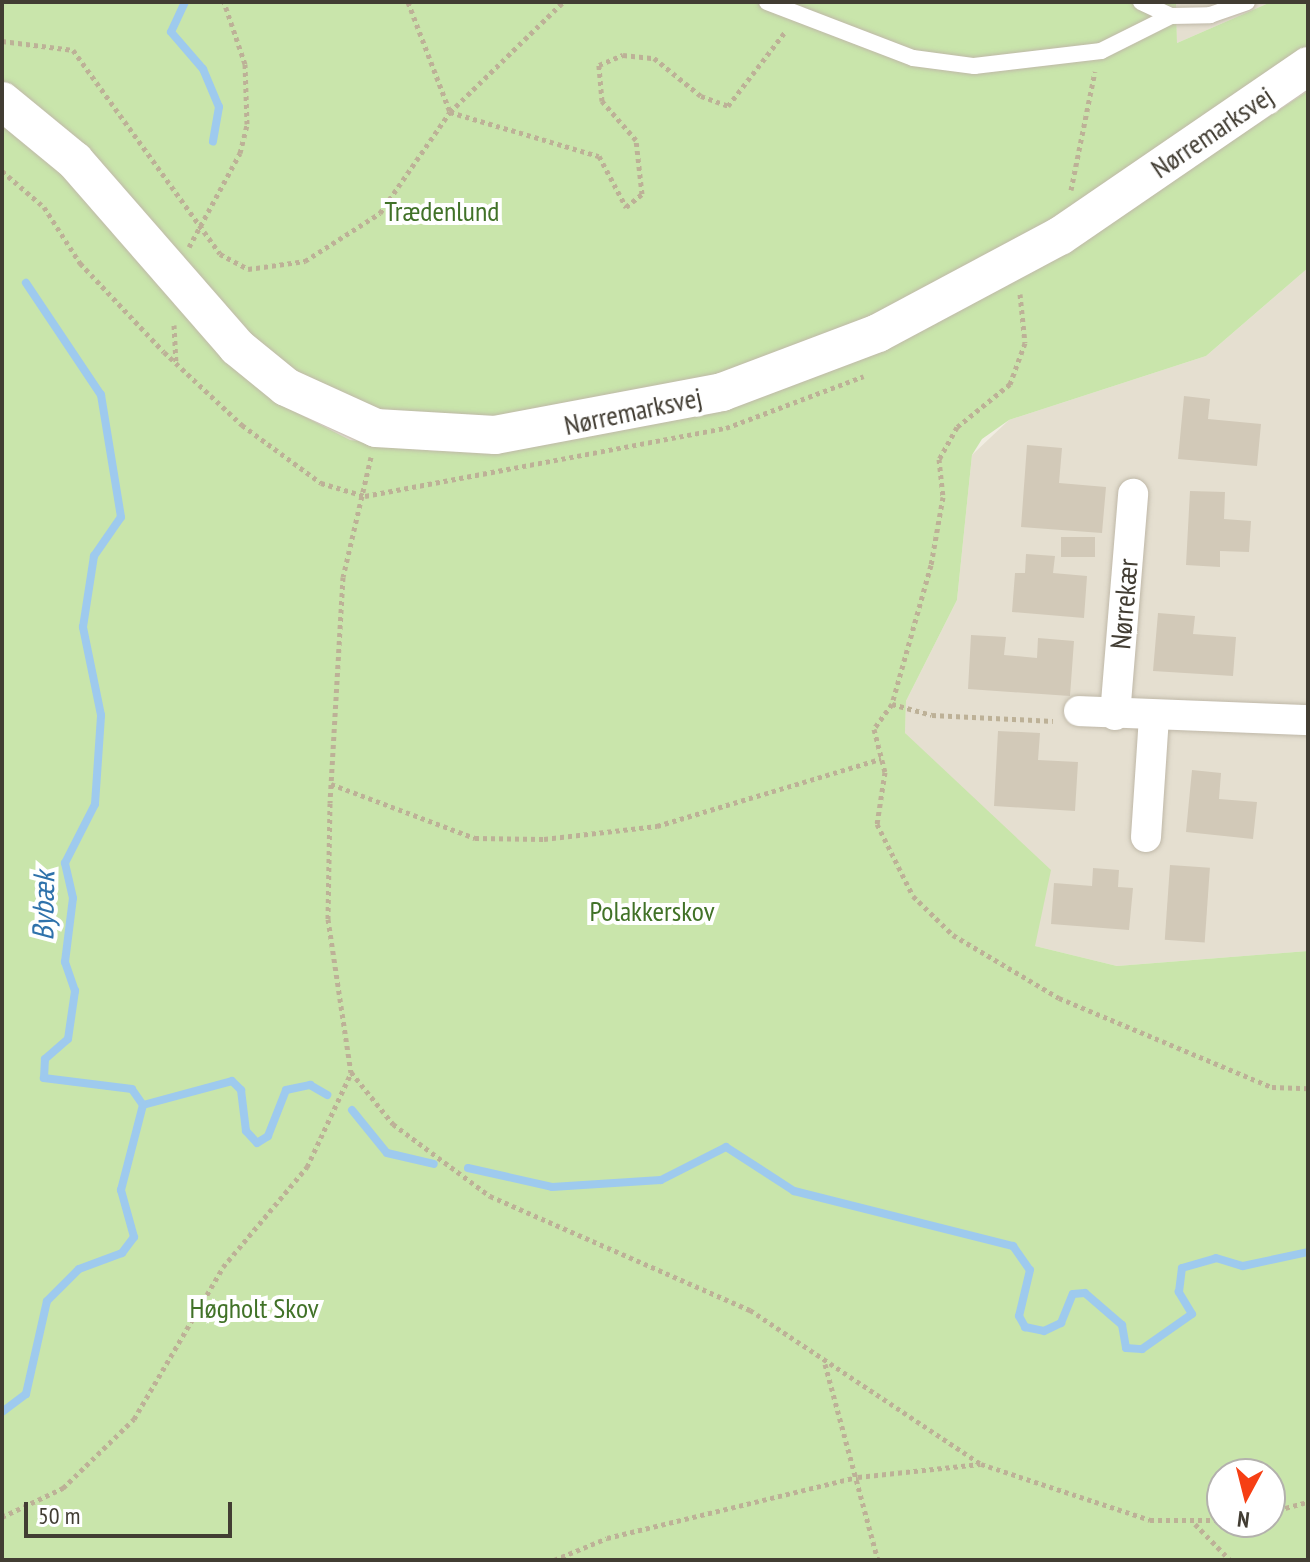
<!DOCTYPE html>
<meta charset="utf-8">
<style>
body{margin:0}
#map{position:relative;width:1310px;height:1562px;overflow:hidden;background:#f1ede2;font-family:"PT Sans Narrow",sans-serif}
div>[style]{position:absolute}
.residential>*{inset:0;background:#e5dfd0}
.green>*{inset:0;background:#c9e5ab}
.stream>*{height:8px;margin:-4px;padding:0 4px;transform-origin:4px;border-radius:4px;background:#9ecaee}
.building>*{inset:0;background:#d2c9b8;transform-origin:0 0}
.path>*{height:5px;margin-top:-2.5px;transform-origin:0;background:repeating-linear-gradient(90deg,#bdb197 0 4px,transparent 0 8px)}
.roads{filter:drop-shadow(0 0 2px #bfb8a8) drop-shadow(0 0 2px #bfb8a8)}
.service>*{height:16px;margin:-8px;padding:0 8px;transform-origin:8px;border-radius:8px;background:#fff}
.minor>*{height:30px;margin:-15px;padding:0 15px;transform-origin:15px;border-radius:15px;background:#fff}
.tertiary>*{height:38px;margin:-19px;padding:0 19px;transform-origin:19px;border-radius:19px;background:#fff}
span{translate:-50% -50%;white-space:nowrap;text-align:center;line-height:1.15;-webkit-text-stroke:8px #fff;paint-order:stroke}
.street-label{font-size:28px;color:#423d33}
.park-label{font-size:28px;color:#417228}
.water-label{font-size:30px;color:#2f72ab;font-style:italic}
.frame{position:absolute;inset:0;border:4px solid #423d33;pointer-events:none}
.north{position:absolute;left:1206px;top:1458px;width:80px;height:80px;box-sizing:border-box;background:#fff;border:2px solid #b3b1ad;border-radius:50%;rotate:187deg;font-size:22px;font-weight:700;line-height:32px;text-align:center;color:#423d33}
.north::after{content:'';display:block;margin:auto;width:28px;height:36px;background:#f63f14;clip-path:polygon(50% 0,100% 100%,50% 72%,0 100%)}
.scale{position:absolute;left:24px;top:1502px;width:208px;height:36px;box-sizing:border-box;border:4px solid #423d33;border-top:0;padding-left:10px;font-size:24px;line-height:28px;white-space:nowrap;color:#423d33;-webkit-text-stroke:6px #fff;paint-order:stroke}
</style>
<div id="map">
<div class="residential">
<i style="clip-path:polygon(1176px 2px,1271px 2px,1177px 43px)"></i>
<i style="clip-path:polygon(1308px 268px,1308px 951px,1117px 966px,1035px 946px,905px 733px,906px 701px,957px 600px,972px 455px,1009px 420px,1206px 356px)"></i>
</div>
<div class="green">
<i style="clip-path:polygon(2px 2px,1176px 2px,1177px 43px,1271px 2px,1308px 2px,1308px 51px,1043px 230px,850px 329px,727px 375px,487px 422px,364px 411px,281px 368px,2px 84px)"></i>
<i style="clip-path:polygon(evenodd,1308px 91px,1308px 268px,1206px 356px,1009px 420px,982px 439px,972px 455px,957px 600px,906px 701px,905px 733px,1051px 870px,1035px 946px,1117px 966px,1308px 951px,1308px 1560px,2px 1560px,2px 120px,41px 152px,280px 404px,350px 440px,435px 451px,485px 449px,927px 327px,1050px 260px,1308px 91px,1222px 1474px,1270px 1474px,1270px 1522px,1222px 1522px,1222px 1474px)"></i>
</div>
<div class="stream">
<i style="left:185px;top:2px;width:33px;rotate:115deg"></i>
<i style="left:171px;top:32px;width:49px;rotate:49.1deg"></i>
<i style="left:203px;top:69px;width:41px;rotate:67.2deg"></i>
<i style="left:219px;top:107px;width:35px;rotate:100deg"></i>
<i style="left:143px;top:1105px;width:92px;rotate:-15.1deg"></i>
<i style="left:232px;top:1081px;width:13px;rotate:45deg"></i>
<i style="left:241px;top:1090px;width:41px;rotate:83deg"></i>
<i style="left:246px;top:1131px;width:16px;rotate:47deg"></i>
<i style="left:257px;top:1143px;width:13px;rotate:-32deg"></i>
<i style="left:268px;top:1136px;width:49px;rotate:-68.6deg"></i>
<i style="left:286px;top:1090px;width:25px;rotate:-12deg"></i>
<i style="left:310px;top:1085px;width:20px;rotate:30deg"></i>
<i style="left:352px;top:1110px;width:55px;rotate:50.9deg"></i>
<i style="left:387px;top:1153px;width:48px;rotate:13.2deg"></i>
<i style="left:468px;top:1168px;width:86px;rotate:12.7deg"></i>
<i style="left:552px;top:1187px;width:109px;rotate:-3.7deg"></i>
<i style="left:661px;top:1180px;width:73px;rotate:-26.9deg"></i>
<i style="left:726px;top:1147px;width:81px;rotate:32.9deg"></i>
<i style="left:794px;top:1191px;width:226px;rotate:14.1deg"></i>
<i style="left:1013px;top:1246px;width:29px;rotate:55deg"></i>
<i style="left:1030px;top:1270px;width:47px;rotate:103.4deg"></i>
<i style="left:1019px;top:1316px;width:13px;rotate:61deg"></i>
<i style="left:1025px;top:1327px;width:19px;rotate:12deg"></i>
<i style="left:1044px;top:1331px;width:19px;rotate:-25deg"></i>
<i style="left:1061px;top:1323px;width:31px;rotate:-68deg"></i>
<i style="left:1073px;top:1294px;width:12px;rotate:-5deg"></i>
<i style="left:1085px;top:1293px;width:49px;rotate:40.9deg"></i>
<i style="left:1122px;top:1325px;width:23px;rotate:80deg"></i>
<i style="left:1126px;top:1348px;width:16px;rotate:4deg"></i>
<i style="left:1142px;top:1349px;width:61px;rotate:-35deg"></i>
<i style="left:1192px;top:1314px;width:26px;rotate:-121deg"></i>
<i style="left:1179px;top:1292px;width:24px;rotate:-83deg"></i>
<i style="left:1182px;top:1268px;width:35px;rotate:-16deg"></i>
<i style="left:1216px;top:1258px;width:28px;rotate:17deg"></i>
<i style="left:1243px;top:1266px;width:66px;rotate:-12.2deg"></i>
<i style="left:2px;top:1412px;width:30px;rotate:-37deg"></i>
<i style="left:26px;top:1394px;width:95px;rotate:-77.3deg"></i>
<i style="left:47px;top:1301px;width:45px;rotate:-45deg"></i>
<i style="left:79px;top:1269px;width:46px;rotate:-20.4deg"></i>
<i style="left:122px;top:1253px;width:20px;rotate:-53deg"></i>
<i style="left:134px;top:1237px;width:49px;rotate:-105.5deg"></i>
<i style="left:121px;top:1190px;width:88px;rotate:-75.5deg"></i>
<i style="left:143px;top:1105px;width:19px;rotate:-125deg"></i>
<i style="left:132px;top:1089px;width:89px;rotate:-172.9deg"></i>
<i style="left:44px;top:1078px;width:19px;rotate:-87deg"></i>
<i style="left:45px;top:1059px;width:30px;rotate:-41deg"></i>
<i style="left:68px;top:1039px;width:49px;rotate:-81.7deg"></i>
<i style="left:75px;top:991px;width:31px;rotate:-109deg"></i>
<i style="left:65px;top:962px;width:64px;rotate:-82.9deg"></i>
<i style="left:73px;top:898px;width:36px;rotate:-103deg"></i>
<i style="left:65px;top:863px;width:66px;rotate:-63deg"></i>
<i style="left:95px;top:804px;width:89px;rotate:-86.1deg"></i>
<i style="left:101px;top:715px;width:90px;rotate:-101.6deg"></i>
<i style="left:83px;top:627px;width:72px;rotate:-81.2deg"></i>
<i style="left:94px;top:556px;width:47px;rotate:-55.3deg"></i>
<i style="left:121px;top:517px;width:124px;rotate:-99.3deg"></i>
<i style="left:101px;top:395px;width:135px;rotate:-123.8deg"></i>
</div>
<div class="building">
<i style="clip-path:polygon(1184px 396px,1210px 399px,1208px 419px,1261px 424px,1257px 466px,1178px 459px)"></i>
<i style="clip-path:polygon(1027px 445px,1062px 448px,1059px 483px,1106px 487px,1102px 533px,1021px 527px)"></i>
<i style="clip-path:polygon(1190px 491px,1225px 492px,1224px 519px,1251px 521px,1249px 552px,1220px 551px,1220px 567px,1186px 565px)"></i>
<i style="left:1061px;top:537px;width:34px;height:20px"></i>
<i style="clip-path:polygon(1026px 554px,1055px 556px,1053px 573px,1087px 576px,1084px 618px,1012px 612px,1015px 573px,1025px 573px)"></i>
<i style="clip-path:polygon(1158px 613px,1195px 616px,1193px 634px,1236px 637px,1233px 676px,1153px 671px)"></i>
<i style="clip-path:polygon(971px 635px,1006px 637px,1004px 655px,1037px 658px,1038px 638px,1074px 641px,1070px 696px,968px 689px)"></i>
<i style="clip-path:polygon(998px 731px,1040px 733px,1038px 760px,1078px 762px,1075px 811px,994px 806px)"></i>
<i style="clip-path:polygon(1192px 770px,1221px 773px,1219px 799px,1257px 802px,1253px 839px,1186px 832px)"></i>
<i style="left:1170px;top:865px;width:40px;height:75px;rotate:4deg"></i>
<i style="clip-path:polygon(1093px 868px,1119px 870px,1118px 887px,1133px 888px,1129px 930px,1051px 924px,1054px 883px,1092px 886px)"></i>
</div>
<div class="path">
<i style="left:408px;top:2px;width:118px;rotate:69.1deg"></i>
<i style="left:450px;top:112px;width:155px;rotate:16.5deg"></i>
<i style="left:599px;top:156px;width:58px;rotate:62.1deg"></i>
<i style="left:626px;top:207px;width:21px;rotate:-39deg"></i>
<i style="left:642px;top:194px;width:54px;rotate:-96.3deg"></i>
<i style="left:636px;top:140px;width:52px;rotate:-131.1deg"></i>
<i style="left:602px;top:101px;width:36px;rotate:-95deg"></i>
<i style="left:599px;top:65px;width:26px;rotate:-23deg"></i>
<i style="left:623px;top:55px;width:31px;rotate:6deg"></i>
<i style="left:654px;top:58px;width:60px;rotate:39deg"></i>
<i style="left:701px;top:96px;width:29px;rotate:20deg"></i>
<i style="left:728px;top:106px;width:93px;rotate:-52.4deg"></i>
<i style="left:2px;top:41px;width:72px;rotate:7.2deg"></i>
<i style="left:73px;top:50px;width:251px;rotate:54.2deg"></i>
<i style="left:220px;top:254px;width:32px;rotate:28deg"></i>
<i style="left:248px;top:269px;width:58px;rotate:-8deg"></i>
<i style="left:305px;top:261px;width:89px;rotate:-32.6deg"></i>
<i style="left:380px;top:213px;width:123px;rotate:-55.3deg"></i>
<i style="left:450px;top:112px;width:158px;rotate:-44.2deg"></i>
<i style="left:2px;top:171px;width:55px;rotate:40.6deg"></i>
<i style="left:44px;top:207px;width:67px;rotate:57.3deg"></i>
<i style="left:80px;top:263px;width:122px;rotate:46.7deg"></i>
<i style="left:164px;top:352px;width:107px;rotate:43.1deg"></i>
<i style="left:242px;top:425px;width:98px;rotate:36.3deg"></i>
<i style="left:321px;top:483px;width:46px;rotate:16.5deg"></i>
<i style="left:365px;top:496px;width:367px;rotate:-10.7deg"></i>
<i style="left:726px;top:428px;width:147px;rotate:-20.6deg"></i>
<i style="left:1071px;top:190px;width:121px;rotate:-78.6deg"></i>
<i style="left:189px;top:247px;width:107px;rotate:-61.5deg"></i>
<i style="left:240px;top:153px;width:30px;rotate:-76deg"></i>
<i style="left:247px;top:124px;width:60px;rotate:-91.9deg"></i>
<i style="left:245px;top:64px;width:65px;rotate:-108.7deg"></i>
<i style="left:1020px;top:294px;width:49px;rotate:84.2deg"></i>
<i style="left:1025px;top:343px;width:44px;rotate:110.1deg"></i>
<i style="left:1010px;top:384px;width:68px;rotate:140.9deg"></i>
<i style="left:957px;top:427px;width:37px;rotate:119deg"></i>
<i style="left:939px;top:459px;width:38px;rotate:84deg"></i>
<i style="left:943px;top:497px;width:69px;rotate:100deg"></i>
<i style="left:931px;top:565px;width:144px;rotate:105.7deg"></i>
<i style="left:892px;top:704px;width:31px;rotate:126deg"></i>
<i style="left:874px;top:729px;width:44px;rotate:75.7deg"></i>
<i style="left:885px;top:772px;width:53px;rotate:98.7deg"></i>
<i style="left:877px;top:824px;width:80px;rotate:63.4deg"></i>
<i style="left:913px;top:896px;width:56px;rotate:44.3deg"></i>
<i style="left:953px;top:935px;width:123px;rotate:30.7deg"></i>
<i style="left:1059px;top:998px;width:231px;rotate:22.7deg"></i>
<i style="left:1272px;top:1087px;width:36px;rotate:2deg"></i>
<i style="left:174px;top:325px;width:38px;rotate:87deg"></i>
<i style="left:371px;top:457px;width:123px;rotate:103.1deg"></i>
<i style="left:343px;top:577px;width:226px;rotate:93.3deg"></i>
<i style="left:330px;top:803px;width:116px;rotate:91deg"></i>
<i style="left:328px;top:919px;width:155px;rotate:81.5deg"></i>
<i style="left:351px;top:1072px;width:67px;rotate:51.1deg"></i>
<i style="left:393px;top:1124px;width:121px;rotate:36.6deg"></i>
<i style="left:490px;top:1196px;width:284px;rotate:23.7deg"></i>
<i style="left:750px;top:1310px;width:278px;rotate:33.7deg"></i>
<i style="left:981px;top:1464px;width:178px;rotate:18.3deg"></i>
<i style="left:1150px;top:1520px;width:72px"></i>
<i style="left:892px;top:704px;width:41px;rotate:15.4deg"></i>
<i style="left:932px;top:715px;width:121px;rotate:2.8deg"></i>
<i style="left:331px;top:784px;width:154px;rotate:20.6deg"></i>
<i style="left:475px;top:838px;width:69px;rotate:0.8deg"></i>
<i style="left:544px;top:839px;width:114px;rotate:-6.6deg"></i>
<i style="left:657px;top:826px;width:234px;rotate:-16.7deg"></i>
<i style="left:825px;top:1364px;width:203px;rotate:74.9deg"></i>
<i style="left:1270px;top:1512px;width:39px;rotate:-15deg"></i>
<i style="left:2px;top:1517px;width:68px;rotate:-25.4deg"></i>
<i style="left:63px;top:1488px;width:99px;rotate:-44.2deg"></i>
<i style="left:134px;top:1419px;width:176px;rotate:-59.6deg"></i>
<i style="left:223px;top:1267px;width:131px;rotate:-50deg"></i>
<i style="left:307px;top:1167px;width:104px;rotate:-64.9deg"></i>
<i style="left:1195px;top:1524px;width:50px;rotate:45.8deg"></i>
<i style="left:554px;top:1560px;width:57px;rotate:-22.5deg"></i>
<i style="left:607px;top:1538px;width:258px;rotate:-13.7deg"></i>
<i style="left:858px;top:1477px;width:123px;rotate:-6.1deg"></i>
</div>
<div class="roads">
<div class="service">
<i style="left:767px;top:2px;width:156px;rotate:21deg"></i>
<i style="left:913px;top:58px;width:62px;rotate:7.5deg"></i>
<i style="left:974px;top:66px;width:128px;rotate:-6.7deg"></i>
<i style="left:1101px;top:51px;width:78px;rotate:-26.6deg"></i>
<i style="left:1141px;top:2px;width:33px;rotate:25deg"></i>
<i style="left:1171px;top:16px;width:39px;rotate:-1deg"></i>
<i style="left:1210px;top:15px;width:39px;rotate:-19deg"></i>
</div>
<div class="minor">
<i style="left:1079px;top:711px;width:229px;rotate:2.3deg"></i>
<i style="left:1115px;top:715px;width:222px;rotate:-85.3deg"></i>
<i style="left:1146px;top:837px;width:120px;rotate:-86.2deg"></i>
</div>
<div class="tertiary">
<i style="left:2px;top:101px;width:94px;rotate:39.4deg"></i>
<i style="left:75px;top:161px;width:247px;rotate:48.9deg"></i>
<i style="left:237px;top:347px;width:63px;rotate:39.2deg"></i>
<i style="left:286px;top:387px;width:99px;rotate:24.5deg"></i>
<i style="left:376px;top:428px;width:119px;rotate:3.4deg"></i>
<i style="left:495px;top:435px;width:231px;rotate:-10.7deg"></i>
<i style="left:722px;top:392px;width:167px;rotate:-20.7deg"></i>
<i style="left:878px;top:333px;width:206px;rotate:-28.1deg"></i>
<i style="left:1060px;top:236px;width:301px;rotate:-34.4deg"></i>
</div>
</div>
<div class="street-label">
<span style="left:1212px;top:132px;rotate:-34deg">Nørremarksvej</span>
<span style="left:633px;top:411px;rotate:-12deg">Nørremarksvej</span>
<span style="left:1124px;top:604px;rotate:-85deg">Nørrekær</span>
</div>
<div class="park-label">
<span style="left:442px;top:211px">Trædenlund</span>
<span style="left:652px;top:911px">Polakkerskov</span>
<span style="left:254px;top:1308px">Høgholt Skov</span>
</div>
<div class="water-label">
<span style="left:43px;top:906px;rotate:-89deg">Bybæk</span>
</div>
<div class="frame"></div>
<div class="north">N</div>
<div class="scale">50 m</div>
</div>
